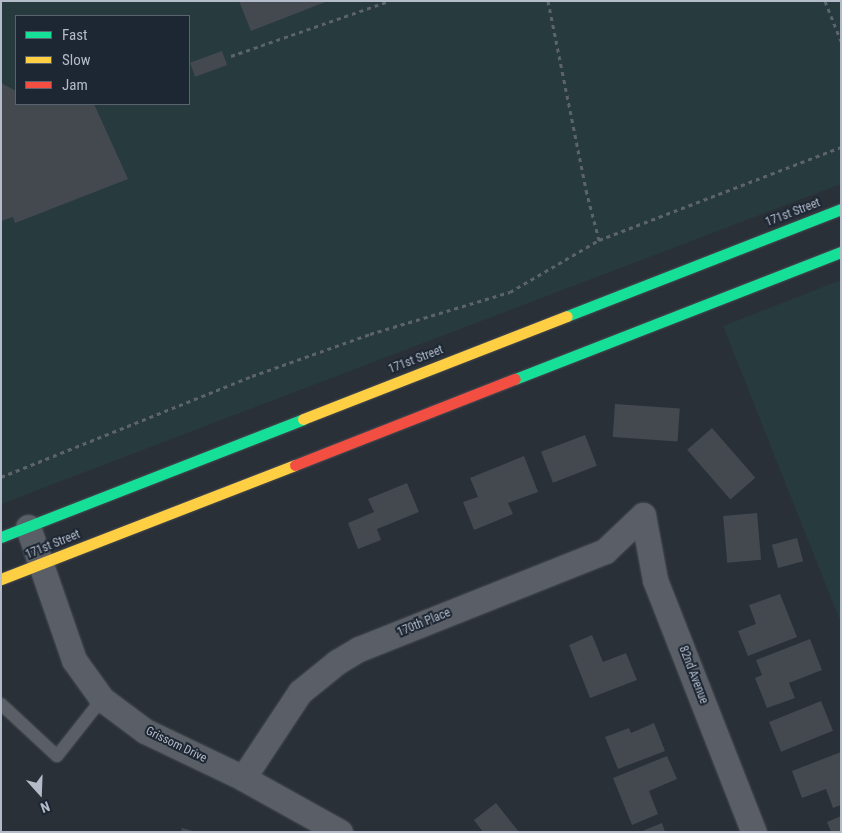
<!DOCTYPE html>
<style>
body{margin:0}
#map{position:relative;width:842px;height:833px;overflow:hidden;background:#2a3038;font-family:"Roboto Condensed",sans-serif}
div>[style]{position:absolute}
.green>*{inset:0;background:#273a3e}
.building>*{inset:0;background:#444950;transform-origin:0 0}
.path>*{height:3px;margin-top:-1.5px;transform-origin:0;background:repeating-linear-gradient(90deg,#5d636a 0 4px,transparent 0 8px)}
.roads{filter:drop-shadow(0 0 1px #484c53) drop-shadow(0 0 1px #484c53)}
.lane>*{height:12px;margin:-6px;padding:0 6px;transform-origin:6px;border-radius:6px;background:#5a5e66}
.street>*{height:25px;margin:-12.5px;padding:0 12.5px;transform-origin:12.5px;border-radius:12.5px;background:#5a5e66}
.fast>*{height:11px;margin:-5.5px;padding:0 5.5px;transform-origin:5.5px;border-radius:5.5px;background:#16e098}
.slow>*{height:11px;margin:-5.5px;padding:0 5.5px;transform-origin:5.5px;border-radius:5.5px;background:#ffcf43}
.jam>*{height:11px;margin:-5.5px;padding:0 5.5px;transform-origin:5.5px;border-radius:5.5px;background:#f24e42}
span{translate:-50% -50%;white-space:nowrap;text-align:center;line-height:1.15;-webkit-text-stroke:4px #1d2633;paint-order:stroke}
.street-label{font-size:12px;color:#b4bcc9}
.frame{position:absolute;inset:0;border:2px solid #b4bcc9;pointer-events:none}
.legend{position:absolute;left:15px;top:15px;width:175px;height:90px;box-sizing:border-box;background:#1d2633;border:1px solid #59626f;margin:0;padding:6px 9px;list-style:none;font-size:15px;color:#b4bcc9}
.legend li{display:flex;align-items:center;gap:10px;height:25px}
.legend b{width:25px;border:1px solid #59626f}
.north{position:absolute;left:15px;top:768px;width:50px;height:50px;-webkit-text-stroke:4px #1d2633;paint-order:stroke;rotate:160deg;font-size:14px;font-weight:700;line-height:20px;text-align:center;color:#b4bcc9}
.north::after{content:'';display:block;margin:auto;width:18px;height:22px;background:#b4bcc9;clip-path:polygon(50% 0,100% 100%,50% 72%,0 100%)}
</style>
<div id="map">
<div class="green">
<i style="clip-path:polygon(evenodd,1px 1px,841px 1px,841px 184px,1px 504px,1px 1px,16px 16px,189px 16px,189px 104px,16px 104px,16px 16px)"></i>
<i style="clip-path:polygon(841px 280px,841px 623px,723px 326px)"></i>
</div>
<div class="building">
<i style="clip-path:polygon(239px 1px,328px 1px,251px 31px)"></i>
<i style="left:222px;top:51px;width:15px;height:34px;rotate:70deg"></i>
<i style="clip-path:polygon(1px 83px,16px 91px,16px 104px,94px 104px,128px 179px,15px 223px,13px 217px,1px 221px)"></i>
<i style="left:615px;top:404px;width:65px;height:33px;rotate:4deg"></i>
<i style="left:712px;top:428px;width:66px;height:33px;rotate:49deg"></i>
<i style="left:585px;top:435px;width:33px;height:47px;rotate:69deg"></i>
<i style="clip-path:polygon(524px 456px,538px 492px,508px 503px,513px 514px,474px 530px,463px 502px,478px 497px,470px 478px)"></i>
<i style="clip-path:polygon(407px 483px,419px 512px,377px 529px,381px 540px,358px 549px,348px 523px,374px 512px,368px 499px)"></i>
<i style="left:757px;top:513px;width:47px;height:34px;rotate:85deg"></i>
<i style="left:797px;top:538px;width:24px;height:26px;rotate:75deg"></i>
<i style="clip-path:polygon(780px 594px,797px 637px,748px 656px,738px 631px,756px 624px,749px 605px)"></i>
<i style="clip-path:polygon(592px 635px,603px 662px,626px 653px,637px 680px,590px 698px,569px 645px)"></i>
<i style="clip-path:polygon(810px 639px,822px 670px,789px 683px,795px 698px,767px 708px,755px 678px,762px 675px,756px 660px)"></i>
<i style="left:821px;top:701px;width:32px;height:56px;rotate:68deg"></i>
<i style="clip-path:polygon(654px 723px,665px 751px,618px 769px,605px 737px,629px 728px,631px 733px)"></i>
<i style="clip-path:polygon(841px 752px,841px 805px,833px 808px,826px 789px,802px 798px,792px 771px)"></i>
<i style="clip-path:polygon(667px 756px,677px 779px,649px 791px,658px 814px,632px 825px,613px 778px)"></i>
<i style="clip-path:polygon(496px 803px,519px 832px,483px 832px,474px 820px)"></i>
<i style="clip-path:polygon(841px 816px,841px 832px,831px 832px,827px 822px)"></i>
<i style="clip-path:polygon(662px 823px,665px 832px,640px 832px)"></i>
<i style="clip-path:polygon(182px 828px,193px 831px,193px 832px,181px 832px)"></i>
</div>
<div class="path">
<i style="left:548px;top:1px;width:193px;rotate:78.6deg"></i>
<i style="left:586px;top:190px;width:52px;rotate:75.4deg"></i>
<i style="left:825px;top:1px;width:43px;rotate:68.2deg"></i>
<i style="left:231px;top:56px;width:167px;rotate:-19.2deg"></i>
<i style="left:1px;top:477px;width:271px;rotate:-21.9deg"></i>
<i style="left:252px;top:376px;width:125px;rotate:-19.6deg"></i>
<i style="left:370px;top:334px;width:146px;rotate:-16.7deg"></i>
<i style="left:510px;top:292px;width:103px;rotate:-30.3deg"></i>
<i style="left:599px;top:240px;width:259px;rotate:-21deg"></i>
</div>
<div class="roads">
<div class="lane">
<i style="left:1px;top:704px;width:76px;rotate:42.9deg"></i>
<i style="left:57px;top:756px;width:73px;rotate:-51.7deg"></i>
</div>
<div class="street">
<i style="left:643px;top:515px;width:66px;rotate:79.5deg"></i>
<i style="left:655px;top:580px;width:271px;rotate:68.6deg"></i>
<i style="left:28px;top:527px;width:141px;rotate:70.9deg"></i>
<i style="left:74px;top:660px;width:48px;rotate:54.3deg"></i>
<i style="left:102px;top:699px;width:54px;rotate:36.7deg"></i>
<i style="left:145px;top:731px;width:109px;rotate:25.6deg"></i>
<i style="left:243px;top:778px;width:111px;rotate:29.1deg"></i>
<i style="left:243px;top:778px;width:103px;rotate:-56.5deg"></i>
<i style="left:300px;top:692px;width:48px;rotate:-39deg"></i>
<i style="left:337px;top:662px;width:26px;rotate:-31deg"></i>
<i style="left:359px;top:649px;width:265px;rotate:-21.7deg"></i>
<i style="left:605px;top:551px;width:52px;rotate:-43.5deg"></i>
</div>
<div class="fast">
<i style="left:567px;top:316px;width:294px;rotate:-21.3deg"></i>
<i style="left:515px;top:379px;width:350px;rotate:-21.3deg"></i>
<i style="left:1px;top:537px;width:324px;rotate:-21.3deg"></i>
</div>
<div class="slow">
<i style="left:303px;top:419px;width:283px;rotate:-21.3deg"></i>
<i style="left:1px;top:579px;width:315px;rotate:-21.2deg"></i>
</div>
<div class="jam">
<i style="left:295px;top:465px;width:236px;rotate:-21.4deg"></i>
</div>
</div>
<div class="street-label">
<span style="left:793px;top:213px;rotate:-21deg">171st Street</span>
<span style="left:416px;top:360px;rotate:-21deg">171st Street</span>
<span style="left:53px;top:545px;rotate:-22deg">171st Street</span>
<span style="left:424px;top:623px;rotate:-22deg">170th Place</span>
<span style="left:693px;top:675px;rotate:69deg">82nd Avenue</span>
<span style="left:176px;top:745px;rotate:26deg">Grissom Drive</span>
</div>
<div class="frame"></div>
<ul class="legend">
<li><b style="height:6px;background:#16e098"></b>Fast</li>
<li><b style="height:6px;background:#ffcf43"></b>Slow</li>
<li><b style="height:6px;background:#f24e42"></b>Jam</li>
</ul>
<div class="north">N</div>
</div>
